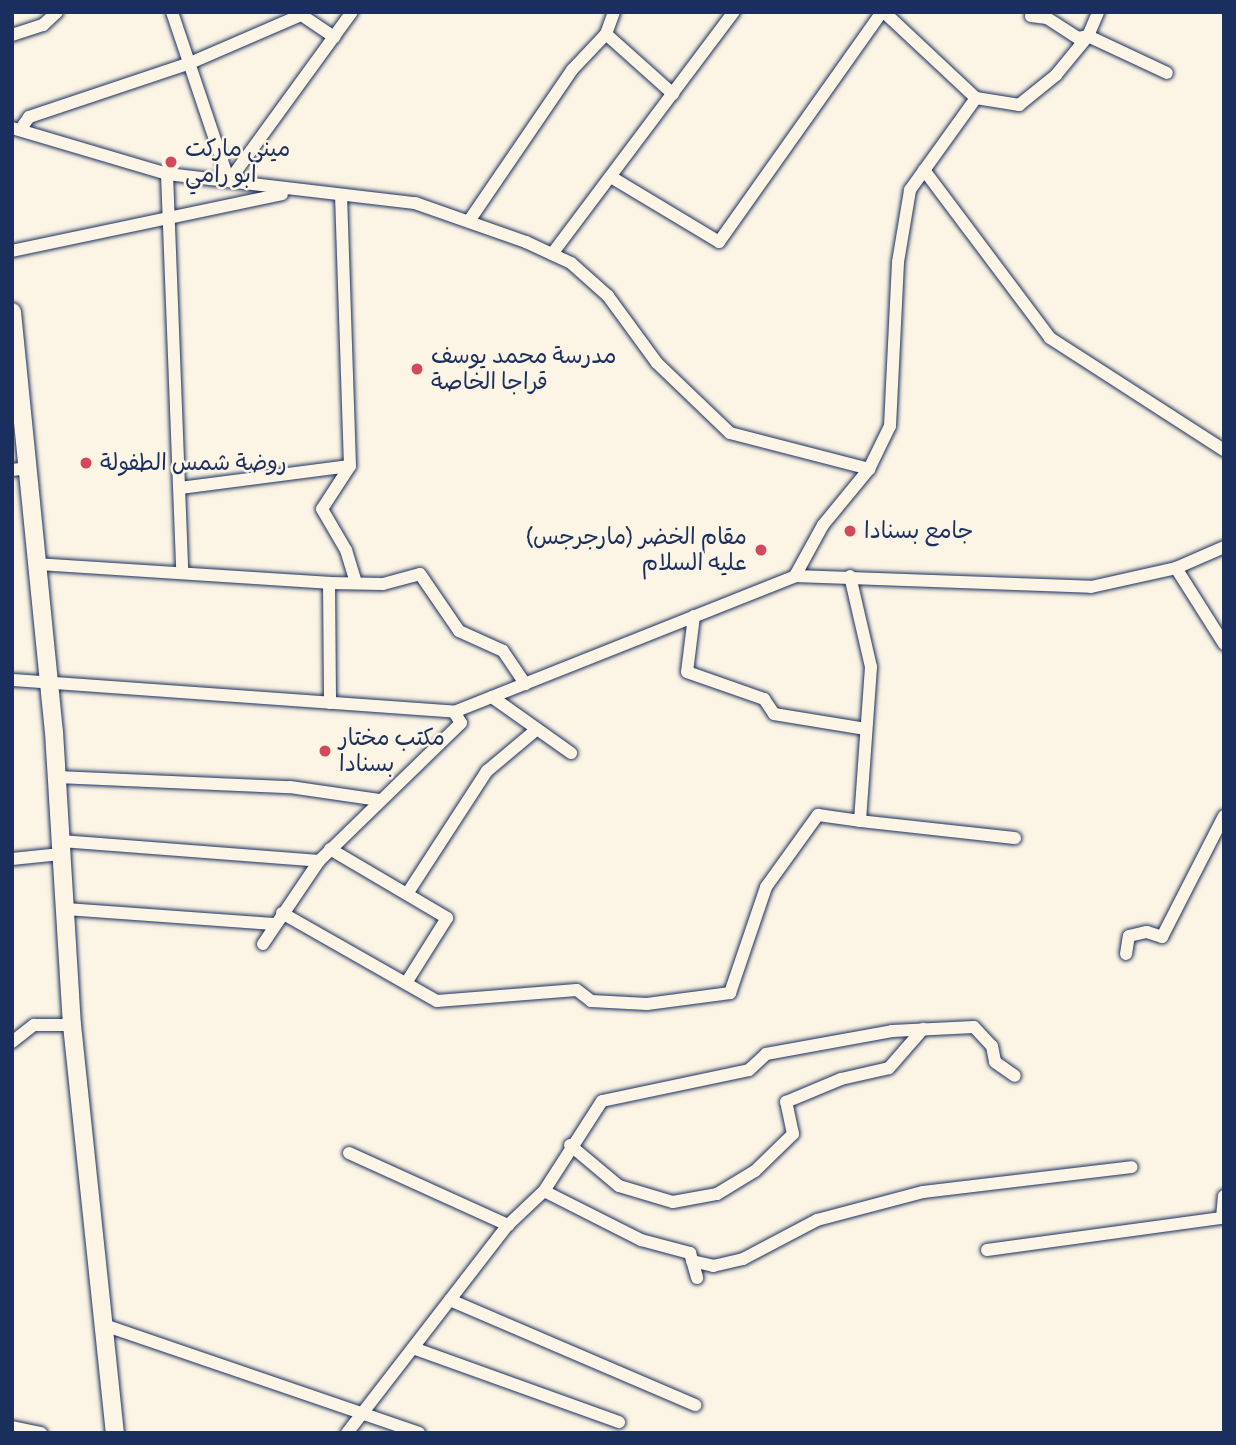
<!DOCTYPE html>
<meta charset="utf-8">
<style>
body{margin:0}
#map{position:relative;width:1236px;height:1445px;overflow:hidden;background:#fcf5e5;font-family:Pangolin,"Playpen Sans Arabic",sans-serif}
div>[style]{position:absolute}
.roads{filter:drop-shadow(0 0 2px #1b2f5e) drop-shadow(0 0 2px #1b2f5e)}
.street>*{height:12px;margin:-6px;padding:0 6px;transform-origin:6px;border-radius:6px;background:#fcf5e5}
.secondary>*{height:18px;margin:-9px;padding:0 9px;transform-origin:9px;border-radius:9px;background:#fcf5e5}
.dots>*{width:19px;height:19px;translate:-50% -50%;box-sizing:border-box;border:4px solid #fcf5e5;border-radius:50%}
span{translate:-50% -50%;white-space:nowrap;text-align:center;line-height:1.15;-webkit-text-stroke:5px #fcf5e5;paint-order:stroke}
.poi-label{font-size:23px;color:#1b2f5e}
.left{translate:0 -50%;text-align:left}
.right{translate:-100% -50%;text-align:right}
.frame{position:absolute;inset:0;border:14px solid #1b2f5e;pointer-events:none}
</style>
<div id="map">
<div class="roads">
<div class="street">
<i style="left:172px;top:12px;width:178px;rotate:71.4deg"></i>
<i style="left:297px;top:12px;width:45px;rotate:34deg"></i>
<i style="left:884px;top:12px;width:126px;rotate:43.1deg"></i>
<i style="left:976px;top:98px;width:44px;rotate:9.2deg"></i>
<i style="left:1019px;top:105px;width:48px;rotate:-39deg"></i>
<i style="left:1056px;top:75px;width:50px;rotate:-50.6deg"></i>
<i style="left:1088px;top:36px;width:87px;rotate:25.1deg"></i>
<i style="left:1031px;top:16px;width:16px;rotate:7deg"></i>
<i style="left:1047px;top:18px;width:37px;rotate:33deg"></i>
<i style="left:1078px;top:38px;width:10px;rotate:-11deg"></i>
<i style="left:1088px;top:36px;width:26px;rotate:-67deg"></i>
<i style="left:606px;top:34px;width:90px;rotate:41.8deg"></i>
<i style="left:12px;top:35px;width:33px;rotate:-18deg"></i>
<i style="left:43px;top:25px;width:19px;rotate:-43deg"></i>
<i style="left:12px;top:128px;width:162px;rotate:16.5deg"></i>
<i style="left:167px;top:174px;width:250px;rotate:6.7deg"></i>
<i style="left:415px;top:203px;width:118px;rotate:19.4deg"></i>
<i style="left:526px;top:242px;width:50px;rotate:25deg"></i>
<i style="left:571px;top:263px;width:50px;rotate:41.7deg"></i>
<i style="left:608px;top:296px;width:83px;rotate:53.8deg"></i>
<i style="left:657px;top:363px;width:101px;rotate:43.8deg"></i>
<i style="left:730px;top:433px;width:144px;rotate:14.5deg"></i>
<i style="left:20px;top:130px;width:16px;rotate:-55deg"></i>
<i style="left:29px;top:117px;width:170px;rotate:-18.5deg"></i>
<i style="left:190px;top:63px;width:121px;rotate:-23.4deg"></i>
<i style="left:924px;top:170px;width:210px;rotate:53.1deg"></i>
<i style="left:1050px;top:338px;width:207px;rotate:32.8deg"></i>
<i style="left:167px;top:174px;width:399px;rotate:87.8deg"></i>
<i style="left:611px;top:177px;width:126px;rotate:31deg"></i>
<i style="left:719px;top:242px;width:282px;rotate:-54.7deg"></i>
<i style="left:229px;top:181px;width:209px;rotate:-54deg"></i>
<i style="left:469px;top:221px;width:183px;rotate:-55.7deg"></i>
<i style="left:572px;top:70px;width:50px;rotate:-46.6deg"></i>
<i style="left:606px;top:34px;width:23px;rotate:-70deg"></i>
<i style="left:12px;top:251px;width:276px;rotate:-11.9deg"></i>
<i style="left:552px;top:254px;width:303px;rotate:-53.1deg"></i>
<i style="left:350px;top:466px;width:51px;rotate:123.1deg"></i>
<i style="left:322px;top:509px;width:48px;rotate:59.7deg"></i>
<i style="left:346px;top:550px;width:34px;rotate:73deg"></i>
<i style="left:12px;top:470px;width:16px;rotate:-7deg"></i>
<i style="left:180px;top:488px;width:171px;rotate:-7.4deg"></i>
<i style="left:350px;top:466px;width:270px;rotate:-91.9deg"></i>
<i style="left:37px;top:564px;width:293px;rotate:3.7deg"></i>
<i style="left:329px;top:583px;width:120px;rotate:89.5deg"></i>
<i style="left:1176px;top:568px;width:90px;rotate:57.7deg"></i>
<i style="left:795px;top:576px;width:58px;rotate:-61.2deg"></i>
<i style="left:823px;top:525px;width:72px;rotate:-50.6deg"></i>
<i style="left:869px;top:469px;width:48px;rotate:-64deg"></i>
<i style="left:890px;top:426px;width:164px;rotate:-87.2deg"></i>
<i style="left:898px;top:262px;width:73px;rotate:-80.5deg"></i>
<i style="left:910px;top:190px;width:113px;rotate:-54.3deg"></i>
<i style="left:850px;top:576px;width:93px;rotate:77deg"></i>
<i style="left:871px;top:667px;width:154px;rotate:94.1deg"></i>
<i style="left:860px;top:821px;width:156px;rotate:6.3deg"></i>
<i style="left:329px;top:583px;width:54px;rotate:1.1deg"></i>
<i style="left:383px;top:584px;width:38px;rotate:-15deg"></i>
<i style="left:420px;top:574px;width:69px;rotate:55.6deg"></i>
<i style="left:459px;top:631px;width:48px;rotate:24.4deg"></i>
<i style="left:503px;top:651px;width:40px;rotate:56deg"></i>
<i style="left:694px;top:616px;width:56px;rotate:97.1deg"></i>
<i style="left:687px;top:672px;width:82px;rotate:19.3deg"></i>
<i style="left:764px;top:699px;width:18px;rotate:56deg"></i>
<i style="left:774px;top:714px;width:93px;rotate:9.3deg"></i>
<i style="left:12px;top:680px;width:443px;rotate:4.1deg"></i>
<i style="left:454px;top:712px;width:367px;rotate:-21.7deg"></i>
<i style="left:795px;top:576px;width:296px;rotate:2.1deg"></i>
<i style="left:1091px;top:587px;width:87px;rotate:-12.6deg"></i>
<i style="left:1176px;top:568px;width:52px;rotate:-23.6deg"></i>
<i style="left:492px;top:697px;width:97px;rotate:35.3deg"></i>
<i style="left:57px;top:777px;width:233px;rotate:2.5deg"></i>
<i style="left:290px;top:787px;width:90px;rotate:8.3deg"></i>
<i style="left:61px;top:841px;width:259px;rotate:4.4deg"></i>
<i style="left:330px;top:849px;width:136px;rotate:30.5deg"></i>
<i style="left:447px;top:918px;width:77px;rotate:122.2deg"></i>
<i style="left:12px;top:859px;width:49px;rotate:-5.8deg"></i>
<i style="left:407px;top:894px;width:147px;rotate:-57deg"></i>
<i style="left:487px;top:771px;width:65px;rotate:-40deg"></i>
<i style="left:65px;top:909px;width:210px;rotate:4.1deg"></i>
<i style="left:282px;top:913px;width:178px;rotate:29.6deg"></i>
<i style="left:437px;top:1001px;width:140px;rotate:-4.5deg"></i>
<i style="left:577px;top:990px;width:18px;rotate:38deg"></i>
<i style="left:591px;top:1001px;width:56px;rotate:3.1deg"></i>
<i style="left:647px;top:1004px;width:84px;rotate:-7.5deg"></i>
<i style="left:730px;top:993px;width:112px;rotate:-71.2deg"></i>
<i style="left:766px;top:887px;width:89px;rotate:-54.2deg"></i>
<i style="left:818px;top:815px;width:42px;rotate:8.1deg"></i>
<i style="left:263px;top:944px;width:100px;rotate:-56deg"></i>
<i style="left:319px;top:861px;width:198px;rotate:-44.2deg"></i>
<i style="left:461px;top:723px;width:13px;rotate:-122deg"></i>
<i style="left:1126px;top:954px;width:18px;rotate:-81deg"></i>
<i style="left:1129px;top:936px;width:18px;rotate:-13deg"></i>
<i style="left:1147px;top:932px;width:16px;rotate:18deg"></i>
<i style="left:1162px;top:937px;width:136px;rotate:-62.9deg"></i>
<i style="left:12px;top:1042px;width:28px;rotate:-38deg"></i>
<i style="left:34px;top:1025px;width:38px"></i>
<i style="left:570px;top:1145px;width:64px;rotate:39.9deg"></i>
<i style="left:619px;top:1186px;width:56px;rotate:16.5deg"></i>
<i style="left:673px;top:1202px;width:45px;rotate:-10.3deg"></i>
<i style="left:717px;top:1194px;width:44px;rotate:-31.2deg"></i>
<i style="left:755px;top:1171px;width:53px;rotate:-44.2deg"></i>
<i style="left:793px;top:1134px;width:33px;rotate:-102deg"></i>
<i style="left:786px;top:1102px;width:60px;rotate:-22.7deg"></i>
<i style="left:841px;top:1079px;width:49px;rotate:-12.9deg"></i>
<i style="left:889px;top:1068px;width:52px;rotate:-48.9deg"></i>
<i style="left:349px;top:1153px;width:175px;rotate:24.4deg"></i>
<i style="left:544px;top:1191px;width:109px;rotate:26.8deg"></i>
<i style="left:641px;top:1240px;width:51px;rotate:14.9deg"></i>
<i style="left:690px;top:1253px;width:26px;rotate:74deg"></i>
<i style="left:987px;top:1250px;width:237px;rotate:-7.8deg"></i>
<i style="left:1222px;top:1218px;width:22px;rotate:-85deg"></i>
<i style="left:692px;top:1261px;width:22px;rotate:13deg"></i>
<i style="left:713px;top:1266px;width:31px;rotate:-13deg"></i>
<i style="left:743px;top:1259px;width:84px;rotate:-27.8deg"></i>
<i style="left:817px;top:1220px;width:110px;rotate:-14.8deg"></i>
<i style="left:923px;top:1192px;width:210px;rotate:-6.8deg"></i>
<i style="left:450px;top:1300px;width:267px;rotate:23.2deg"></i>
<i style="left:104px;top:1325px;width:333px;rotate:18.9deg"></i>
<i style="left:413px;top:1348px;width:219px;rotate:19.8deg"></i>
<i style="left:12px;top:1427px;width:30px;rotate:12deg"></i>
<i style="left:347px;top:1433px;width:263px;rotate:-52.3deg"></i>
<i style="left:508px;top:1225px;width:50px;rotate:-43.4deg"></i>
<i style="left:544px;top:1191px;width:107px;rotate:-57.2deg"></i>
<i style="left:602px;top:1101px;width:150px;rotate:-11.9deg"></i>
<i style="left:749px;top:1070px;width:23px;rotate:-43deg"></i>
<i style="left:766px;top:1054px;width:128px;rotate:-10.3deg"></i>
<i style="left:892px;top:1031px;width:82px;rotate:-2.8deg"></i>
<i style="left:974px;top:1027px;width:26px;rotate:47deg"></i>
<i style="left:992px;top:1046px;width:16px;rotate:79deg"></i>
<i style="left:995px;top:1062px;width:24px;rotate:35deg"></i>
</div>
<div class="secondary">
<i style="left:12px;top:312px;width:422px;rotate:84.3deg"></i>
<i style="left:54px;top:732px;width:294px;rotate:86.5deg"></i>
<i style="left:72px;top:1025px;width:410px;rotate:84deg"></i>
</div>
</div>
<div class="dots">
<i style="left:171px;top:162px;background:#d1495b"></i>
<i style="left:417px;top:369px;background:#d1495b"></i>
<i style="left:86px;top:463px;background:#d1495b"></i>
<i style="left:850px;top:531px;background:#d1495b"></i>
<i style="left:761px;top:550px;background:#d1495b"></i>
<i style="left:325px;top:751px;background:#d1495b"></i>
</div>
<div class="poi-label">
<span class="left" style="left:185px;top:162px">ميني ماركت<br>ابو رامي</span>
<span class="left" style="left:431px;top:369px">مدرسة محمد يوسف<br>قراجا الخاصة</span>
<span class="left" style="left:100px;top:463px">روضة شمس الطفولة</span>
<span class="left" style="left:864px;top:531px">جامع بسنادا</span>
<span class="right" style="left:747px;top:550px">مقام الخضر (مارجرجس)<br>عليه السلام</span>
<span class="left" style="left:339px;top:751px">مكتب مختار<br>بسنادا</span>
</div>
<div class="frame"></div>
</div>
